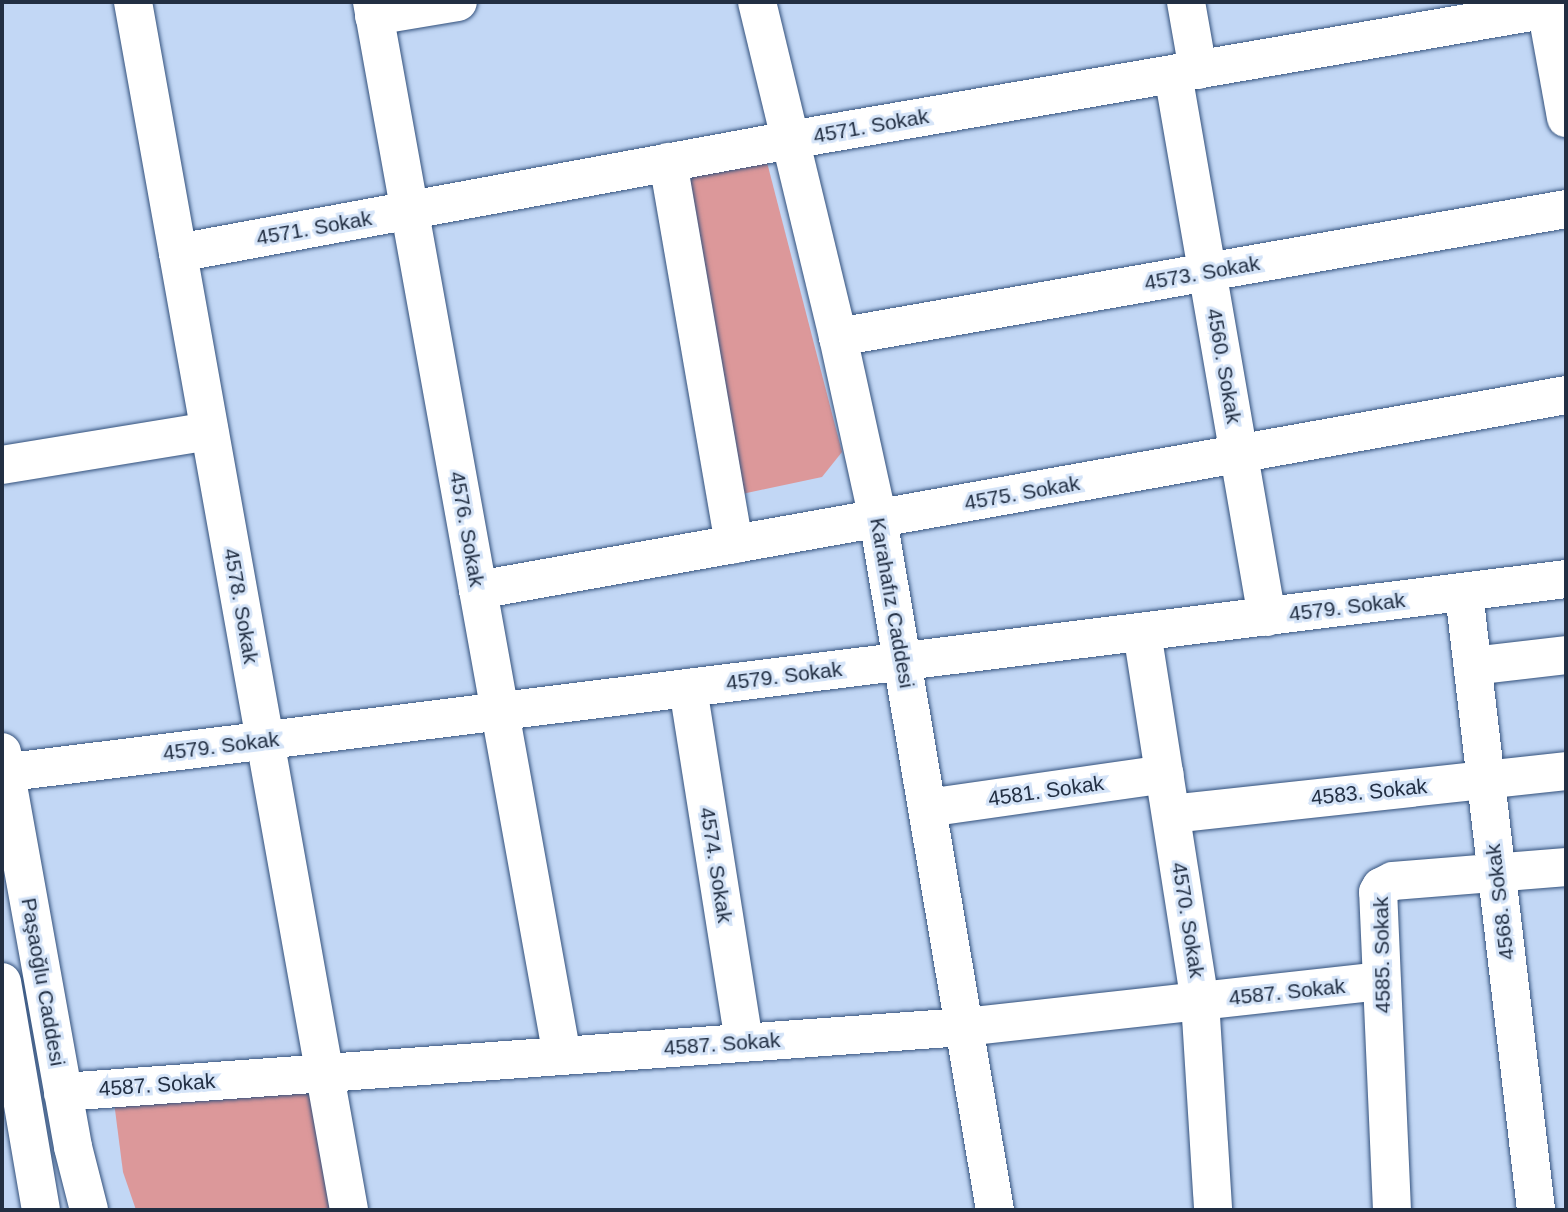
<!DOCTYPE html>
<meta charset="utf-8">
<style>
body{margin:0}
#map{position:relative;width:1568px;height:1212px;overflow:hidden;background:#c2d7f5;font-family:Arial,sans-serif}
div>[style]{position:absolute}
.green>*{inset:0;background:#dc989a}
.roads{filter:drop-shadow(0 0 2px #33517c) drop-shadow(0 0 2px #33517c)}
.minor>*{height:38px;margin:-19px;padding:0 19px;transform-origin:19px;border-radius:19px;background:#fff}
span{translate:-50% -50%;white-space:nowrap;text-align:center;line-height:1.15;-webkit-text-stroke:6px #d5e4f8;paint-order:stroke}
.street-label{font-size:21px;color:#222f43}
.frame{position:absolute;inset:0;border:4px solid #222f43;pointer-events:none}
</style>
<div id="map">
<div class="green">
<i style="clip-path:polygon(762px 143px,842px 452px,822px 477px,742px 494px,678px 169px)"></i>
<i style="clip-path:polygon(320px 1084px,344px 1210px,136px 1210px,123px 1172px,114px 1102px)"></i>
</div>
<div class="roads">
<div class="minor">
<i style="left:133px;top:2px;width:1227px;rotate:79.86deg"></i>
<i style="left:372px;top:2px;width:1071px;rotate:79.78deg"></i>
<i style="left:757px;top:2px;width:345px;rotate:76.4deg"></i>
<i style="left:838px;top:337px;width:186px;rotate:77.6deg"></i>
<i style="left:878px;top:519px;width:701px;rotate:80.39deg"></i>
<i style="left:1186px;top:2px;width:69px;rotate:80deg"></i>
<i style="left:1545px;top:2px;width:118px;rotate:79.7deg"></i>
<i style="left:374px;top:16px;width:85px;rotate:-9.5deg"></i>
<i style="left:1173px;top:74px;width:551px;rotate:80.18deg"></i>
<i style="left:668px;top:162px;width:388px;rotate:80.2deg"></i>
<i style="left:178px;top:253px;width:622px;rotate:-10.46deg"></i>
<i style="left:790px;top:140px;width:787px;rotate:-9.8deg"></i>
<i style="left:838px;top:337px;width:739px;rotate:-9.97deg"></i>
<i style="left:2px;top:465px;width:210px;rotate:-9.3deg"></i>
<i style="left:478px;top:590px;width:1105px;rotate:-10.16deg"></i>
<i style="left:1464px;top:593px;width:621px;rotate:83.34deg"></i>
<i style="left:1142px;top:632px;width:374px;rotate:81.1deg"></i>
<i style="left:1200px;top:1001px;width:209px;rotate:86.4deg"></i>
<i style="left:1473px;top:666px;width:94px;rotate:-6.7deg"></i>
<i style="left:688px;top:688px;width:358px;rotate:81deg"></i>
<i style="left:2px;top:752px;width:401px;rotate:79.8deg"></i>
<i style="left:73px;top:1147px;width:65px;rotate:75.7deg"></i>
<i style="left:2px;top:773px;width:1576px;rotate:-7.07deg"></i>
<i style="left:927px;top:808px;width:240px;rotate:-8.1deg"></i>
<i style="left:1171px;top:814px;width:397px;rotate:-6.2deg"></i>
<i style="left:2px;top:982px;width:231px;rotate:80.3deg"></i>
<i style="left:63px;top:1092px;width:903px;rotate:-4.13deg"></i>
<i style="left:964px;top:1027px;width:420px;rotate:-6.3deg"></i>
<i style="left:1392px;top:1210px;width:318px;rotate:-92.5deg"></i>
<i style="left:1378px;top:892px;width:6px;rotate:-59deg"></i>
<i style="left:1381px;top:887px;width:13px;rotate:-27deg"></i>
<i style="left:1393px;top:881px;width:174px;rotate:-4.6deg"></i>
</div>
</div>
<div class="street-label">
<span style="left:871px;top:126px;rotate:-10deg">4571. Sokak</span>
<span style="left:314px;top:228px;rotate:-10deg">4571. Sokak</span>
<span style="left:1202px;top:273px;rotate:-10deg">4573. Sokak</span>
<span style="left:1224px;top:366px;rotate:80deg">4560. Sokak</span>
<span style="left:1022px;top:493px;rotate:-10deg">4575. Sokak</span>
<span style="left:467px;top:529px;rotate:80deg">4576. Sokak</span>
<span style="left:892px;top:603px;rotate:80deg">Karahafız Caddesi</span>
<span style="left:241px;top:606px;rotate:80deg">4578. Sokak</span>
<span style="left:1347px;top:607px;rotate:-7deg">4579. Sokak</span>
<span style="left:784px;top:676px;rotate:-7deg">4579. Sokak</span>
<span style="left:221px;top:746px;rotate:-7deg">4579. Sokak</span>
<span style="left:1046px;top:791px;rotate:-8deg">4581. Sokak</span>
<span style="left:1369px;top:792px;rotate:-6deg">4583. Sokak</span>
<span style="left:716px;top:865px;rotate:81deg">4574. Sokak</span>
<span style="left:1500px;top:902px;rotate:-97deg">4568. Sokak</span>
<span style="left:1188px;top:920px;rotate:81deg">4570. Sokak</span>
<span style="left:1382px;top:955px;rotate:-91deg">4585. Sokak</span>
<span style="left:43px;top:982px;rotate:80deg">Paşaoğlu Caddesi</span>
<span style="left:1287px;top:992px;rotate:-6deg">4587. Sokak</span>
<span style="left:722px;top:1044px;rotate:-4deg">4587. Sokak</span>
<span style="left:157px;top:1085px;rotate:-4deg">4587. Sokak</span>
</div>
<div class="frame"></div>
</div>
